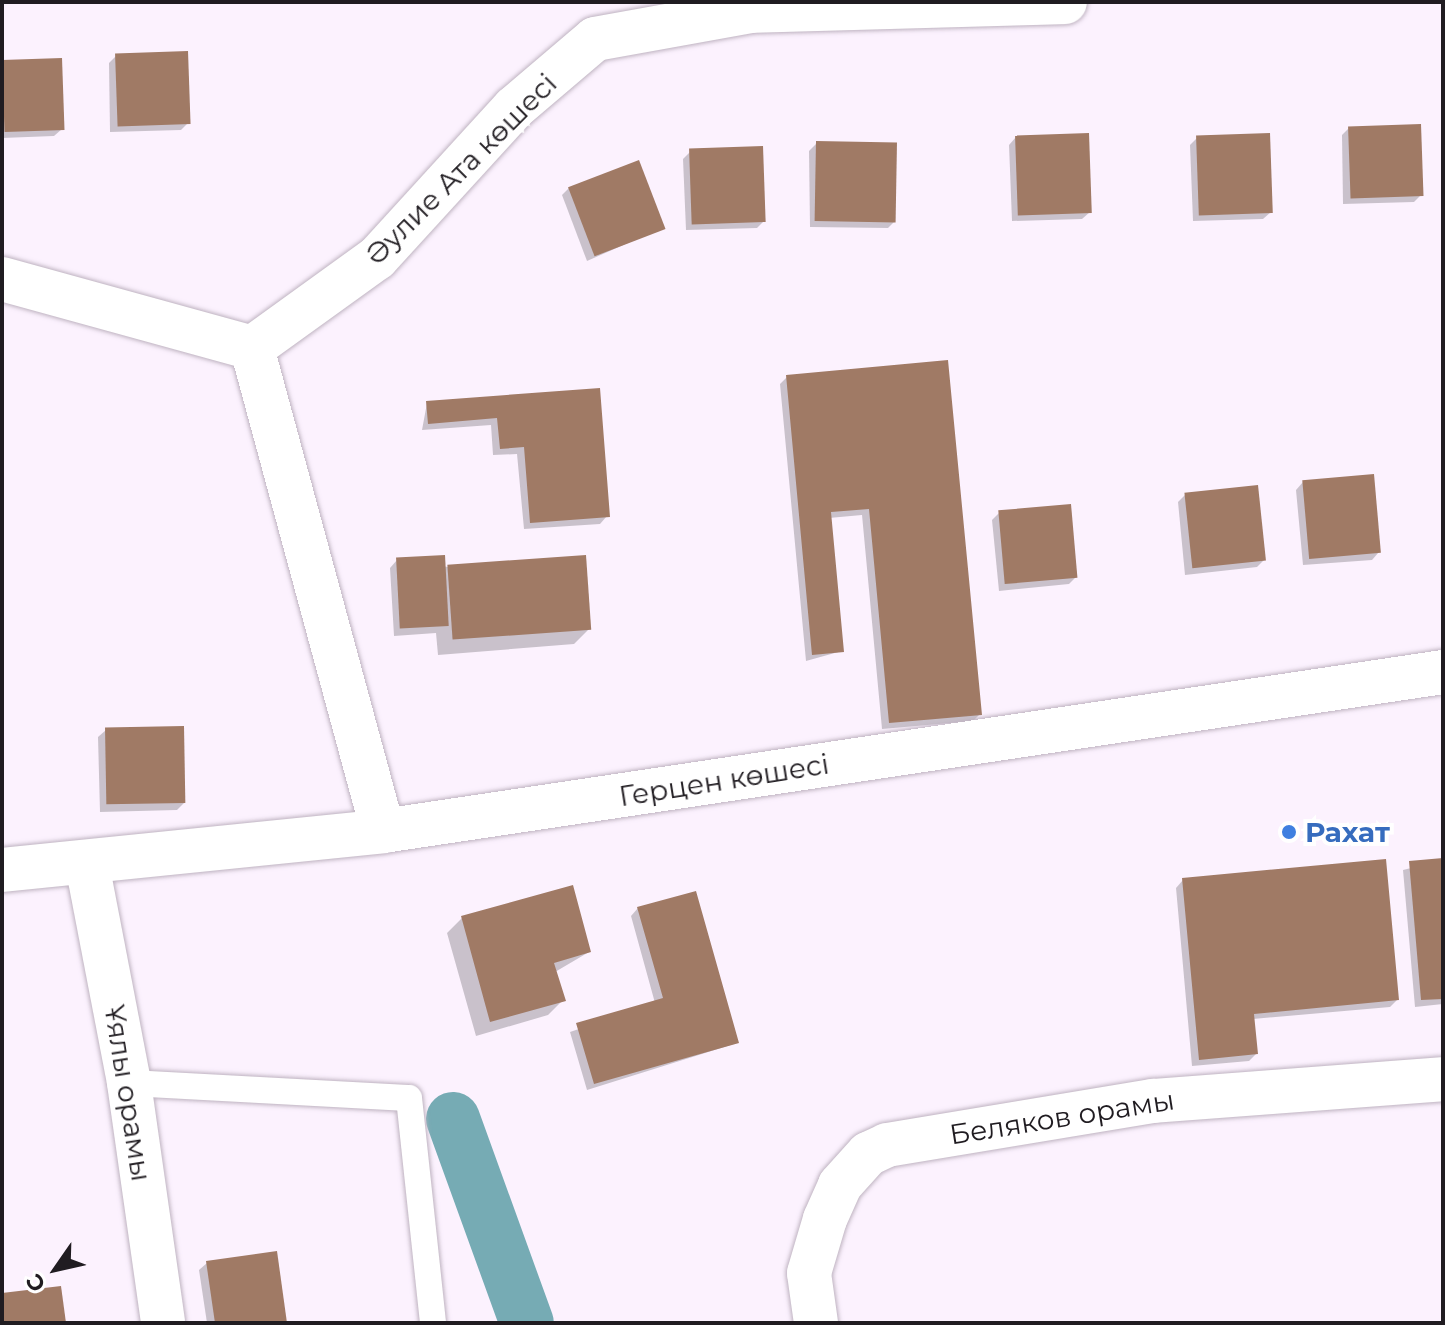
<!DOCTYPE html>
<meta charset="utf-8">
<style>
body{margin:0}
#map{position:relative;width:1445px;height:1325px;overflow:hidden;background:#fcf2fe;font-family:Montserrat,sans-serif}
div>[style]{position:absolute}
.shadow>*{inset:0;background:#0003}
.canal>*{height:54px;margin:-27px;padding:0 27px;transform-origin:27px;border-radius:27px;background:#76abb4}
.building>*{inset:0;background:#a07a65;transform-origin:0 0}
.roads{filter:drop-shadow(0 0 2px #bfb3c1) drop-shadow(0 0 2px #bfb3c1)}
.lane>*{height:26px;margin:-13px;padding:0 13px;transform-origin:13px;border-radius:13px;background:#fff}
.street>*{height:44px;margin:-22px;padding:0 22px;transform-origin:22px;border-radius:22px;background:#fff}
.secondary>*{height:44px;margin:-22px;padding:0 22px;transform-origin:22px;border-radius:22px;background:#fff}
.dots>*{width:22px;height:22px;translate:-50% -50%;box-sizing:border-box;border:4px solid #fff;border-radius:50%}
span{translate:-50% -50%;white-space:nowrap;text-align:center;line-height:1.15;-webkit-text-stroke:8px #fff;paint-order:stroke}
.street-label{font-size:28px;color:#201c21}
.shop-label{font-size:28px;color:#366cbe;font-weight:700}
.left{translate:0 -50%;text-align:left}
.frame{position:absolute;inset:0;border:4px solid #201c21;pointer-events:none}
.north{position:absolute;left:16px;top:1229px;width:80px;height:80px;-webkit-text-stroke:6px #fff;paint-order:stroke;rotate:236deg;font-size:22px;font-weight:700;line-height:32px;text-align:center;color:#201c21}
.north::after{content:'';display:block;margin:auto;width:28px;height:36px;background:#201c21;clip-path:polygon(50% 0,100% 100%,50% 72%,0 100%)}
</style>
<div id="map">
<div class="shadow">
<i style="clip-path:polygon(116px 56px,188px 123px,181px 130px,110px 132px,109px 63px)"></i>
<i style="clip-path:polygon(2px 62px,62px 129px,54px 136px,2px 138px)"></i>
<i style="clip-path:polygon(1349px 128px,1421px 195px,1414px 202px,1343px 204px,1342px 135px)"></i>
<i style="clip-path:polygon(1016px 137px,1090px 212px,1082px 219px,1012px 221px,1009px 145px)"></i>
<i style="clip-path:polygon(1197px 138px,1271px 212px,1263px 219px,1193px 221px,1190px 145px)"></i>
<i style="clip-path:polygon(817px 143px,895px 221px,888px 228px,810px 227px,809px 151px)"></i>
<i style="clip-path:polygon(690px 152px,764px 221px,757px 228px,686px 230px,683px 159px)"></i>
<i style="clip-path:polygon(569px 188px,662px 228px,587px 261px,562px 195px)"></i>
<i style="clip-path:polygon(947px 362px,980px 714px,973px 721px,882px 729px,862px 515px,829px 518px,842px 651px,806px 661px,780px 384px,787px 377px)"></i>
<i style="clip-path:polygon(598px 391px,607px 516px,600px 524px,524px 529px,517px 454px,493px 455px,491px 425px,422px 430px,427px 403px)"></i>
<i style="clip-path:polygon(1303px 482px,1379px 552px,1372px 560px,1303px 565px,1296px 490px)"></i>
<i style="clip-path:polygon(1185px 495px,1264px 560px,1257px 567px,1185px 575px,1178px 502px)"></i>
<i style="clip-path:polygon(999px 513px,1076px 577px,1069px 584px,999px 591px,992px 520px)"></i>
<i style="clip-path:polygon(397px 560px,448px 567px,589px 629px,574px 644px,438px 655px,436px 633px,394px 636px,390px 568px)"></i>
<i style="clip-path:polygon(106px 730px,184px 803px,177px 810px,100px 812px,98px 737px)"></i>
<i style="clip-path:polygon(1443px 860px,1443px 1004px,1415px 1007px,1403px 870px)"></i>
<i style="clip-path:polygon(1183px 880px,1397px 1000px,1390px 1007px,1253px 1019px,1256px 1054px,1249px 1061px,1192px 1066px,1176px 888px)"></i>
<i style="clip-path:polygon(638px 908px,737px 1043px,587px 1090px,570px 1032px,655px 1003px,631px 916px)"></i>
<i style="clip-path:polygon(462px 918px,589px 952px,555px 972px,563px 1000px,548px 1015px,476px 1036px,447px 933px)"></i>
<i style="clip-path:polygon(207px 1263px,285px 1323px,207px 1323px,199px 1270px)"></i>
</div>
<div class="canal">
<i style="left:453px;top:1119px;width:217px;rotate:70.1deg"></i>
</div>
<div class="building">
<i style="left:188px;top:51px;width:73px;height:73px;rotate:88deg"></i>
<i style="left:62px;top:58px;width:72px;height:60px;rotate:88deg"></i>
<i style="left:1421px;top:124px;width:72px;height:73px;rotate:88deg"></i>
<i style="left:1089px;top:133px;width:80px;height:74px;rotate:88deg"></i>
<i style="left:1270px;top:133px;width:80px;height:74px;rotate:88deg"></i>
<i style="left:816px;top:141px;width:81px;height:80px;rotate:1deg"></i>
<i style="left:763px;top:146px;width:76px;height:74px;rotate:88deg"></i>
<i style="left:639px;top:160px;width:74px;height:76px;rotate:69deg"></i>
<i style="clip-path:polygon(948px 360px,982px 715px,889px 723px,869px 509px,831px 512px,844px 652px,812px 655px,786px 375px)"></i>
<i style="clip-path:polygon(600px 388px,610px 517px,530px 523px,524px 447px,500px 449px,497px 418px,428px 424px,426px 401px)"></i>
<i style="left:1374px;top:474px;width:79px;height:72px;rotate:85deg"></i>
<i style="left:1258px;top:485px;width:76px;height:74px;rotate:84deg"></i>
<i style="left:1071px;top:504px;width:74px;height:73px;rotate:85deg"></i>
<i style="left:445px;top:555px;width:71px;height:49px;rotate:87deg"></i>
<i style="left:586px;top:555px;width:75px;height:139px;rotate:86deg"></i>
<i style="left:184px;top:726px;width:77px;height:79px;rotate:89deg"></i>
<i style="clip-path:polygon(1443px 858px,1443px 999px,1421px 1000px,1409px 861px)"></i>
<i style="clip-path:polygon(1386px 859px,1399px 1000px,1254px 1014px,1258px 1054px,1199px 1060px,1182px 878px)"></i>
<i style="clip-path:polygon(573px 885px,591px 952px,554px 963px,566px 1001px,490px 1022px,461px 916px)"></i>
<i style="clip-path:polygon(696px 891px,739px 1043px,594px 1084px,576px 1023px,663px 998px,637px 907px)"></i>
<i style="clip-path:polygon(277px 1251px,287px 1323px,215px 1323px,206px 1261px)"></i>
<i style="clip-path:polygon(61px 1286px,66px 1323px,2px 1323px,2px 1293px)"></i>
</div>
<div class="roads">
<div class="lane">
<i style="left:129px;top:1083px;width:280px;rotate:3.1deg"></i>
<i style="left:409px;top:1098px;width:226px;rotate:83.9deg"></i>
</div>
<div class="street">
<i style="left:2px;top:279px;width:259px;rotate:15.4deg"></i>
<i style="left:252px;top:348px;width:154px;rotate:-35.8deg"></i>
<i style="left:377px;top:258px;width:203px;rotate:-47.6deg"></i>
<i style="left:514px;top:108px;width:106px;rotate:-40.4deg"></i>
<i style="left:595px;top:39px;width:158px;rotate:-10.2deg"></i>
<i style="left:750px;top:11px;width:315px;rotate:-1.6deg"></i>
<i style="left:252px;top:348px;width:500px;rotate:74.83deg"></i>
<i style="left:87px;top:864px;width:223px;rotate:79.1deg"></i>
<i style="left:129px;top:1083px;width:242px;rotate:81.9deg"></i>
<i style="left:816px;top:1323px;width:50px;rotate:-98deg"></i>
<i style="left:809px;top:1273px;width:56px;rotate:-73.5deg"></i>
<i style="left:825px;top:1219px;width:37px;rotate:-66deg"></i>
<i style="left:840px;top:1185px;width:42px;rotate:-47.9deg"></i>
<i style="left:868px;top:1154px;width:21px;rotate:-25deg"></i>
<i style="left:887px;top:1145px;width:270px;rotate:-9.4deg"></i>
<i style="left:1153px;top:1101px;width:291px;rotate:-4.3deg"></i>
</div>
<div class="secondary">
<i style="left:2px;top:870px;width:383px;rotate:-5.8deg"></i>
<i style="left:383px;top:831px;width:1072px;rotate:-8.53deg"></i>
</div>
</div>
<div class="dots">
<i style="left:1289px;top:832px;background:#3f7fe0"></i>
</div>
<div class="street-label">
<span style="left:461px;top:169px;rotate:-45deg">Әулие Ата көшесі</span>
<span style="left:724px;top:780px;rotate:-9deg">Герцен көшесі</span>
<span style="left:128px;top:1093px;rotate:81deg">Ұялы орамы</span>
<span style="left:1062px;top:1117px;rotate:-9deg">Беляков орамы</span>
</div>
<div class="shop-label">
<span class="left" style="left:1305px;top:832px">Рахат</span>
</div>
<div class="frame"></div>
<div class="north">С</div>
</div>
